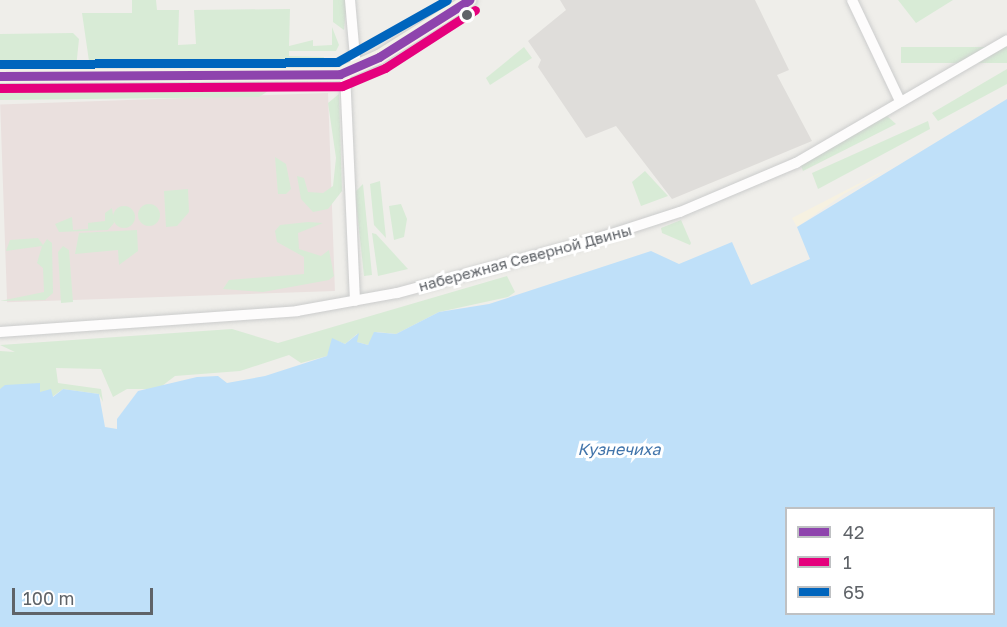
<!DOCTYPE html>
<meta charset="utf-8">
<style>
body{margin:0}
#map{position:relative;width:1007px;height:627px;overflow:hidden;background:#efeeea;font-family:"Golos Text",sans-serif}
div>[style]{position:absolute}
.industrial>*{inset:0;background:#dfddda}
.medical>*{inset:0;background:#eae0de;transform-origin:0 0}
.green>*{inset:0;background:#d8ebd6;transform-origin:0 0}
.round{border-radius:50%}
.sand>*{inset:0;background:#f6f1e1}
.water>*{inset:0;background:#bfe0f9}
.roads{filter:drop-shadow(0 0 2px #cbcccc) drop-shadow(0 0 2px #cbcccc)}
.minor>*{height:10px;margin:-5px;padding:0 5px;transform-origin:5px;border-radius:5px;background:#fdfcfc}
.major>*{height:14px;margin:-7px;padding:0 7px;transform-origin:7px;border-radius:7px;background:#f4f2e9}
.bus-1>*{height:9px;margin:-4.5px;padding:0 4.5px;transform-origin:4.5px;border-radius:4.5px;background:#8e44ad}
.bus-2>*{height:9px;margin:-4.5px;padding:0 4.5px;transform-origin:4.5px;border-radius:4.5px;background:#e5007d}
.bus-3>*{height:9px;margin:-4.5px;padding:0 4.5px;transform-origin:4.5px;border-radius:4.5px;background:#0065bd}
.dots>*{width:16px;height:16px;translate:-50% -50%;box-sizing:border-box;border:3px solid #fff;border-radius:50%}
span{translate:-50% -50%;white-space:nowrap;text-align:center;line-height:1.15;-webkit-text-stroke:6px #fff;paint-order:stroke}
.street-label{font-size:15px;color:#5f6368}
.water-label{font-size:16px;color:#4174aa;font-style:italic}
.legend{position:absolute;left:785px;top:507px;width:210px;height:108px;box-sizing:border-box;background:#fff;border:2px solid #bfc1c3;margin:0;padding:8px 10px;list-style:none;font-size:18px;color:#5f6368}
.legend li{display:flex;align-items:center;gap:12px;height:30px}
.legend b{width:30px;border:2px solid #bfc1c3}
.scale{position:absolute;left:12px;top:588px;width:141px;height:27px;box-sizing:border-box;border:3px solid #5f6368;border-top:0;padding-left:8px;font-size:18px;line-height:21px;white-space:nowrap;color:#5f6368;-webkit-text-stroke:4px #fff;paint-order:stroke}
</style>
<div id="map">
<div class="industrial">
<i style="clip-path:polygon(560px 0,755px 0,789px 70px,777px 75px,812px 141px,672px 199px,616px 126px,586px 138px,538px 67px,541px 60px,528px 41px,566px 10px)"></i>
</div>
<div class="medical">
<i style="left:328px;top:93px;width:198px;height:328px;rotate:88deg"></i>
</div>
<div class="green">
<i style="clip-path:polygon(132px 0,156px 0,157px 10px,179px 10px,178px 45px,196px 44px,194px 10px,290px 9px,289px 46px,313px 40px,313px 46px,332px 45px,332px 27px,339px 45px,336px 51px,289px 51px,289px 56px,324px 57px,322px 68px,90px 68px,82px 13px,132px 13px)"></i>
<i style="clip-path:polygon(333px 0,347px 0,344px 30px,333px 22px)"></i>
<i style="clip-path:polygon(898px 0,953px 0,916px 23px)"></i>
<i style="clip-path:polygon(73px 33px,79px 39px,76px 68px,0 69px,0 34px)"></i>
<i style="clip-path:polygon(524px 47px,532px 58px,490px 85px,486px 78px)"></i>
<i style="left:1007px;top:47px;width:16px;height:106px;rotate:90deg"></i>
<i style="clip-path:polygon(1007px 69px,1007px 84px,938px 121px,932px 113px)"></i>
<i style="clip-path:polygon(321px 81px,323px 91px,268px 91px,259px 97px,0 100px,0 86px)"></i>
<i style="clip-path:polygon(339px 94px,342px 191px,328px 209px,313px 212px,301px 199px,297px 176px,304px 178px,308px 192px,323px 193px,333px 186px,336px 158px,328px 103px)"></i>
<i style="clip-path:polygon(887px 116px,896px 124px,803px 171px,800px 163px)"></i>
<i style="clip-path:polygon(928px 121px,930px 129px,818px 189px,812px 173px)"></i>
<i style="clip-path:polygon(275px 157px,286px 164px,291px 189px,286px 194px,278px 194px)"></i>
<i style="clip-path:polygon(645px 171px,668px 196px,641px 206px,632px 182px)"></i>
<i style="clip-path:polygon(380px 181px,386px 238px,374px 225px,370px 184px)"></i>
<i style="clip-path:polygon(363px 184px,372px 275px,364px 276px,355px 192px)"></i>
<i style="clip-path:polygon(188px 189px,189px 212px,177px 226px,166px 227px,164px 191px)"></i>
<i style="clip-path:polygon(401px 204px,407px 219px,404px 237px,394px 240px,389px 206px)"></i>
<i class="round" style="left:138px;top:204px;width:22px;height:22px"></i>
<i class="round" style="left:113px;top:206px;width:22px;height:22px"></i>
<i style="clip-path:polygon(112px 208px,114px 223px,108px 230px,59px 232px,55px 224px,72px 217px,73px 230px,88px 229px,88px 223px,105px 221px,105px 213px)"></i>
<i style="clip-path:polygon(681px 220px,691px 243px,690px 245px,662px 233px,661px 228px)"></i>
<i style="clip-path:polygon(308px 222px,323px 223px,298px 233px,299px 249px,321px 256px,329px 250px,334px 276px,329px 280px,263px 292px,223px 289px,229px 280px,304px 274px,304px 257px,277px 242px,275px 231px,280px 225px)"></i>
<i style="clip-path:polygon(137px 230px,138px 251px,119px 265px,118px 250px,75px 254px,79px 233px)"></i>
<i style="clip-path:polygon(372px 233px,376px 234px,408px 269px,378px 276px)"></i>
<i style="clip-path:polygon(38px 238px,43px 245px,47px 239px,52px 243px,53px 293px,45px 300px,0 301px,44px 292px,43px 268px,37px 263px,42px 246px,6px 251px,10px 240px)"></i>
<i style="clip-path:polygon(63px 246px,69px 250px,73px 302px,61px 303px,58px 252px)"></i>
<i style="clip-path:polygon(507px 276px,515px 292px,508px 297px,439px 312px,396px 334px,377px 332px,368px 345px,357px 342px,357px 334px,345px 344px,335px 340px,327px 356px,301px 363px,289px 355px,240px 371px,175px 376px,158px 389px,127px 389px,113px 397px,101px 369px,56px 368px,58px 383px,101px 389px,103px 402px,99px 394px,63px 389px,52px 397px,40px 392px,40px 384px,0 389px,0 351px,15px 352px,0 345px,232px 329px,278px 343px)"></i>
</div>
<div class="sand">
<i style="clip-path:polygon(893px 166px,844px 194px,797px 227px,792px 218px)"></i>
</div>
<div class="water">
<i style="clip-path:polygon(evenodd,1007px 99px,1007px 627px,0 627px,0 389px,5px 385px,40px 383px,40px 392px,51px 389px,53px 397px,63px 389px,99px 394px,105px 427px,117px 429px,117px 419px,138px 391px,197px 377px,218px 376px,227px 383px,265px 376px,327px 356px,332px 338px,345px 344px,359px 333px,357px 342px,368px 345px,374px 332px,396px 334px,439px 312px,489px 304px,651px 251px,679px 264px,732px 242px,751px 285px,810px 259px,797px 227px,1007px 99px,786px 508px,994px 508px,994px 614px,786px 614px,786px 508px)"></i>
</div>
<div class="roads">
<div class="minor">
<i style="left:350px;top:0;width:68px;rotate:85deg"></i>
<i style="left:852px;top:0;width:112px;rotate:64.6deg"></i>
<i style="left:345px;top:72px;width:229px;rotate:87.5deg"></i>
<i style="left:0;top:332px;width:298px;rotate:-4deg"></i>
<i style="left:297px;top:311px;width:102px;rotate:-10.2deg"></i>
<i style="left:397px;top:293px;width:200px;rotate:-15.1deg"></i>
<i style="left:590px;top:241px;width:95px;rotate:-17.9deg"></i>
<i style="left:680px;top:212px;width:126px;rotate:-22.9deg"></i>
<i style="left:796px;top:163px;width:244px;rotate:-30.2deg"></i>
</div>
<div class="major">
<i style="left:0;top:76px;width:340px;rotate:-0.3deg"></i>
<i style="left:340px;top:74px;width:43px;rotate:-23.6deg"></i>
<i style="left:379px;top:57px;width:107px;rotate:-32.3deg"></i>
</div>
</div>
<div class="bus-1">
<i style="left:0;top:76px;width:340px;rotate:-0.3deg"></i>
<i style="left:340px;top:74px;width:43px;rotate:-23.6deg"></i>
<i style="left:379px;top:57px;width:107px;rotate:-32.3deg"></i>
</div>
<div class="bus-2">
<i style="left:0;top:88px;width:342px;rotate:-0.3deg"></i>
<i style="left:342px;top:86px;width:47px;rotate:-22.7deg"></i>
<i style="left:385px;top:68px;width:107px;rotate:-32.8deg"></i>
</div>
<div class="bus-3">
<i style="left:0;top:64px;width:337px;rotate:-0.3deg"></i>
<i style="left:337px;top:62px;width:126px;rotate:-29.4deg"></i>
</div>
<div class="dots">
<i style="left:467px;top:15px;background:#5f6368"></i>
</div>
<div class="street-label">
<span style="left:525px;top:258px;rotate:-15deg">набережная Северной Двины</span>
</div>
<div class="water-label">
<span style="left:619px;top:449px">Кузнечиха</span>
</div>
<ul class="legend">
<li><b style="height:8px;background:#8e44ad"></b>42</li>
<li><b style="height:8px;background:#e5007d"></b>1</li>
<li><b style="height:8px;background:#0065bd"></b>65</li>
</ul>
<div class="scale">100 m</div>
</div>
